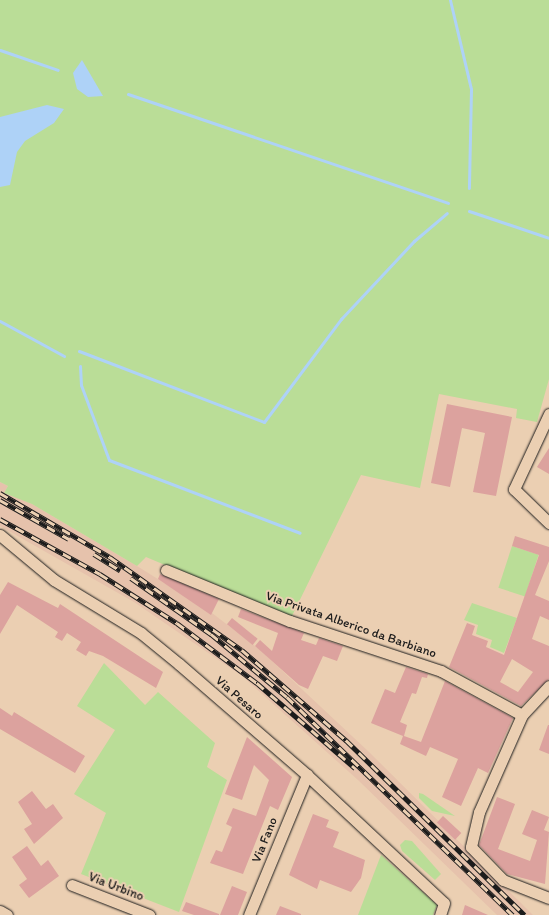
<!DOCTYPE html>
<style>
body{margin:0}
#map{position:relative;width:549px;height:915px;overflow:hidden;background:#ebcfb2;font-family:Itim,sans-serif}
div>[style]{position:absolute}
.built>*{inset:0;background:#e6c2ac}
.green>*{inset:0;background:#badd97;transform-origin:0 0}
.water>*{inset:0;background:#aed2f7}
.stream>*{height:3px;margin:-1.5px;padding:0 1.5px;transform-origin:1.5px;border-radius:1.5px;background:#aed2f7}
.building>*{inset:0;background:#dca29e;transform-origin:0 0}
.roads{filter:drop-shadow(0 0 1px #1c1c1c) drop-shadow(0 0 1px #1c1c1c)}
.street>*{height:11px;margin:-5.5px;padding:0 5.5px;transform-origin:5.5px;border-radius:5.5px;background:#ebcfb2}
.rail>*{height:4.5px;margin-top:-2.25px;transform-origin:0;background:repeating-linear-gradient(90deg,#ebcfb2 0 9px,#1c1c1c 0 18px);box-sizing:border-box;border-block:1px solid #1c1c1c}
span{translate:-50% -50%;white-space:nowrap;text-align:center;line-height:1.15;-webkit-text-stroke:4px #ebcfb2;paint-order:stroke}
.street-label{font-size:13px;color:#1c1c1c}
</style>
<div id="map">
<div class="built">
<i style="clip-path:polygon(0 482px,8px 486px,5px 492px,32px 504px,137px 566px,212px 613px,259px 649px,369px 752px,533px 915px,497px 915px,358px 780px,242px 676px,134px 602px,0 526px)"></i>
</div>
<div class="green">
<i style="clip-path:polygon(0 0,549px 0,549px 379px,537px 422px,516px 418px,517px 409px,439px 394px,420px 488px,361px 475px,291px 618px,146px 557px,137px 566px,32px 504px,4px 493px,8px 486px,0 482px)"></i>
<i style="left:512px;top:546px;width:28px;height:44px;rotate:18deg"></i>
<i style="clip-path:polygon(472px 603px,517px 618px,504px 653px,490px 647px,492px 640px,476px 634px,478px 625px,464px 620px)"></i>
<i style="clip-path:polygon(104px 663px,145px 705px,158px 692px,215px 743px,207px 767px,227px 780px,179px 912px,81px 874px,106px 813px,74px 794px,115px 730px,77px 706px)"></i>
<i style="clip-path:polygon(419px 793px,423px 794px,455px 816px,432px 811px,419px 798px)"></i>
<i style="clip-path:polygon(405px 840px,412px 841px,441px 874px,435px 880px,402px 851px,400px 845px)"></i>
<i style="clip-path:polygon(381px 855px,437px 905px,433px 915px,358px 915px)"></i>
</div>
<div class="water">
<i style="clip-path:polygon(82px 60px,103px 96px,88px 97px,77px 89px,73px 73px)"></i>
<i style="clip-path:polygon(47px 105px,64px 109px,54px 123px,25px 141px,17px 152px,10px 185px,0 187px,0 117px)"></i>
</div>
<div class="stream">
<i style="left:450px;top:0;width:91px;rotate:76.7deg"></i>
<i style="left:471px;top:89px;width:99px;rotate:91.2deg"></i>
<i style="left:0;top:50px;width:61px;rotate:19deg"></i>
<i style="left:128px;top:94px;width:338px;rotate:18.8deg"></i>
<i style="left:469px;top:211px;width:84px;rotate:18.6deg"></i>
<i style="left:0;top:321px;width:73px;rotate:28.7deg"></i>
<i style="left:79px;top:351px;width:198px;rotate:21deg"></i>
<i style="left:264px;top:422px;width:129px;rotate:-53.2deg"></i>
<i style="left:341px;top:319px;width:107px;rotate:-46.9deg"></i>
<i style="left:414px;top:241px;width:43px;rotate:-40.3deg"></i>
<i style="left:80px;top:366px;width:19px;rotate:87deg"></i>
<i style="left:81px;top:385px;width:80px;rotate:69.5deg"></i>
<i style="left:109px;top:460px;width:204px;rotate:20.9deg"></i>
</div>
<div class="building">
<i style="clip-path:polygon(447px 404px,512px 417px,496px 496px,473px 492px,485px 433px,462px 428px,450px 487px,431px 483px)"></i>
<i style="clip-path:polygon(549px 448px,549px 474px,537px 467px)"></i>
<i style="clip-path:polygon(evenodd,515px 536px,549px 547px,549px 561px,535px 595px,549px 601px,549px 620px,540px 616px,532px 639px,549px 646px,549px 679px,521px 706px,449px 667px,467px 623px,475px 626px,472px 635px,488px 641px,486px 647px,504px 655px,539px 555px,512px 546px,515px 536px,512px 659px,533px 672px,518px 692px,500px 682px,512px 659px)"></i>
<i style="clip-path:polygon(160px 574px,219px 599px,211px 615px,158px 579px)"></i>
<i style="clip-path:polygon(8px 582px,58px 608px,60px 604px,163px 672px,156px 688px,103px 656px,89px 651px,86px 656px,76px 650px,81px 642px,67px 633px,62px 641px,55px 637px,58px 632px,17px 605px,0 634px,0 595px)"></i>
<i style="clip-path:polygon(241px 609px,304px 633px,301px 640px,316px 645px,319px 638px,343px 646px,337px 661px,323px 656px,308px 689px,299px 685px,255px 646px,260px 640px,272px 651px,278px 633px,238px 617px)"></i>
<i style="left:232px;top:618px;width:33px;height:8px;rotate:39deg"></i>
<i style="clip-path:polygon(406px 667px,428px 674px,427px 678px,422px 677px,416px 694px,412px 693px,400px 722px,407px 725px,404px 736px,421px 742px,445px 681px,513px 718px,488px 773px,478px 768px,461px 806px,442px 797px,458px 759px,430px 747px,426px 756px,400px 744px,403px 736px,371px 723px,385px 689px,395px 693px)"></i>
<i style="clip-path:polygon(0 708px,12px 716px,14px 712px,85px 756px,75px 773px,0 729px)"></i>
<i style="clip-path:polygon(548px 725px,549px 725px,549px 754px,539px 750px)"></i>
<i style="clip-path:polygon(247px 737px,292px 777px,278px 810px,270px 806px,243px 874px,210px 863px,216px 850px,222px 852px,232px 827px,226px 824px,233px 808px,256px 816px,269px 780px,254px 765px,242px 800px,225px 794px)"></i>
<i style="clip-path:polygon(32px 791px,46px 809px,53px 804px,63px 818px,34px 844px,24px 829px,32px 824px,18px 802px)"></i>
<i style="clip-path:polygon(497px 797px,515px 804px,498px 849px,530px 861px,537px 840px,522px 834px,532px 810px,549px 817px,544px 830px,549px 832px,545px 884px,507px 874px,479px 845px)"></i>
<i style="clip-path:polygon(313px 814px,329px 820px,326px 827px,339px 832px,333px 847px,365px 860px,361px 878px,351px 892px,320px 880px,317px 889px,289px 875px)"></i>
<i style="left:443px;top:816px;width:25px;height:9px;rotate:43deg"></i>
<i style="clip-path:polygon(27px 846px,41px 866px,48px 860px,59px 876px,29px 898px,19px 885px,27px 879px,12px 857px)"></i>
<i style="clip-path:polygon(232px 886px,247px 892px,238px 915px,220px 915px)"></i>
<i style="clip-path:polygon(186px 902px,219px 914px,219px 915px,194px 915px,182px 911px)"></i>
<i style="clip-path:polygon(465px 905px,488px 915px,462px 915px)"></i>
<i style="clip-path:polygon(280px 906px,301px 914px,301px 915px,276px 915px)"></i>
</div>
<div class="roads">
<div class="street">
<i style="left:549px;top:414px;width:83px;rotate:115deg"></i>
<i style="left:514px;top:489px;width:49px;rotate:44.2deg"></i>
<i style="left:0;top:535px;width:70px;rotate:39.8deg"></i>
<i style="left:54px;top:580px;width:102px;rotate:31.3deg"></i>
<i style="left:141px;top:633px;width:49px;rotate:39.2deg"></i>
<i style="left:179px;top:664px;width:169px;rotate:40.9deg"></i>
<i style="left:307px;top:775px;width:187px;rotate:43.1deg"></i>
<i style="left:444px;top:903px;width:13px;rotate:108deg"></i>
<i style="left:166px;top:570px;width:134px;rotate:22.4deg"></i>
<i style="left:290px;top:621px;width:159px;rotate:18.3deg"></i>
<i style="left:441px;top:671px;width:92px;rotate:28.5deg"></i>
<i style="left:549px;top:686px;width:40px;rotate:133deg"></i>
<i style="left:522px;top:715px;width:106px;rotate:113.9deg"></i>
<i style="left:479px;top:812px;width:36px;rotate:103deg"></i>
<i style="left:471px;top:847px;width:46px;rotate:45.9deg"></i>
<i style="left:503px;top:880px;width:49px;rotate:21.4deg"></i>
<i style="left:72px;top:885px;width:83px;rotate:21.3deg"></i>
<i style="left:0;top:911px;width:8px;rotate:30deg"></i>
<i style="left:249px;top:915px;width:152px;rotate:-67.5deg"></i>
</div>
</div>
<div class="rail">
<i style="left:0;top:493px;width:127px;rotate:30.2deg"></i>
<i style="left:110px;top:557px;width:161px;rotate:35.2deg"></i>
<i style="left:242px;top:650px;width:138px;rotate:40.9deg"></i>
<i style="left:346px;top:740px;width:250px;rotate:44.4deg"></i>
<i style="left:0;top:500px;width:79px;rotate:29.5deg"></i>
<i style="left:0;top:519px;width:114px;rotate:28.8deg"></i>
<i style="left:100px;top:574px;width:91px;rotate:32.5deg"></i>
<i style="left:177px;top:623px;width:100px;rotate:36.9deg"></i>
<i style="left:257px;top:683px;width:130px;rotate:40.9deg"></i>
<i style="left:94px;top:554px;width:31px;rotate:32deg"></i>
<i style="left:131px;top:578px;width:98px;rotate:35deg"></i>
<i style="left:211px;top:634px;width:99px;rotate:39.7deg"></i>
<i style="left:287px;top:697px;width:314px;rotate:44deg"></i>
</div>
<div class="street-label">
<span style="left:351px;top:625px;rotate:19deg">Via Privata Alberico da Barbiano</span>
<span style="left:239px;top:698px;rotate:41deg">Via Pesaro</span>
<span style="left:265px;top:840px;rotate:-68deg">Via Fano</span>
<span style="left:116px;top:887px;rotate:21deg">Via Urbino</span>
</div>
</div>
